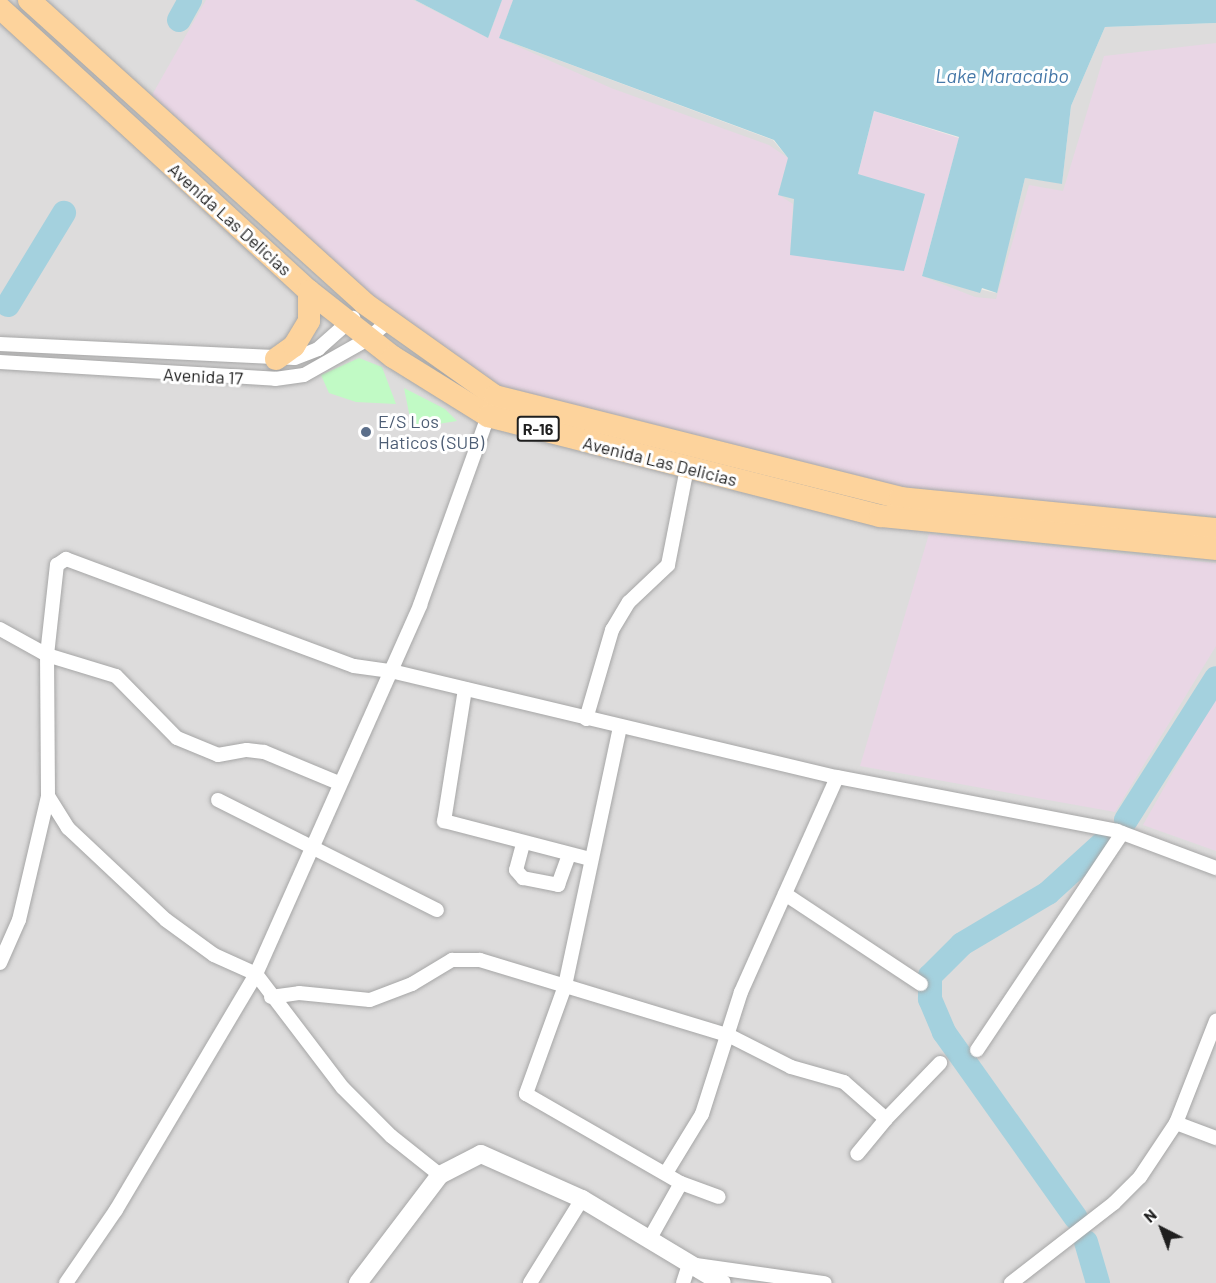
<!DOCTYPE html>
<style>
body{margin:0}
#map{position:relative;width:1216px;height:1283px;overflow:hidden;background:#f0ece5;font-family:Barlow,sans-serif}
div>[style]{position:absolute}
.residential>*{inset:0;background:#dddcdc}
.industrial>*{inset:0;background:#e9d6e5}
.park>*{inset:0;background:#c1fac5}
.water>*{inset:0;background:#a4d1de}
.river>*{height:24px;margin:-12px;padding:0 12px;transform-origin:12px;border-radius:12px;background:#a4d1de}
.roads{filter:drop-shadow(0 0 2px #a6a6a6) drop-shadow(0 0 2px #a6a6a6)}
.minor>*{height:14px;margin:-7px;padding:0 7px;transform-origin:7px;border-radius:7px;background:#fff}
.tertiary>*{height:18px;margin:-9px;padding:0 9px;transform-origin:9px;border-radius:9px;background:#fff}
.primary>*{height:22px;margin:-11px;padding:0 11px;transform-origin:11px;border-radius:11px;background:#fdd39c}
.dots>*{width:16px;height:16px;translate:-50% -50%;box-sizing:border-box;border:3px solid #fff;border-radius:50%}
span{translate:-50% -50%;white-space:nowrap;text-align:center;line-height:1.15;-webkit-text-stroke:6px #fff;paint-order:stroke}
.shield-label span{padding:2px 4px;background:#fff;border:2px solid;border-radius:4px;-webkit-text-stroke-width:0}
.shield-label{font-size:16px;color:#1f1f1f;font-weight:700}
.street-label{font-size:18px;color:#1f1f1f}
.service-label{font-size:18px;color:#4e5e75}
.left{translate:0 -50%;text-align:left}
.water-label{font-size:20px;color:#4678a8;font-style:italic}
.north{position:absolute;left:1132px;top:1199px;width:60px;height:60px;-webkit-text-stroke:4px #fff;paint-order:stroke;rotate:318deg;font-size:16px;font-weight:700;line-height:24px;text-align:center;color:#1f1f1f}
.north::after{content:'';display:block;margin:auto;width:21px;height:27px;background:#1f1f1f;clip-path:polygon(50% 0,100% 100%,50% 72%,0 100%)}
</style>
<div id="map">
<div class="residential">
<i style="clip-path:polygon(0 0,415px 0,488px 38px,502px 0,513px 0,499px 38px,773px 140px,788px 158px,794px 199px,904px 271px,996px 293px,1025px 178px,1062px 183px,1071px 106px,1105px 27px,1216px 23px,1216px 1283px,0 1283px)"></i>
</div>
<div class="industrial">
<i style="clip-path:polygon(206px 0,413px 0,488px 38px,502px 0,513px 0,499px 38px,611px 88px,769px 145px,788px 158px,778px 194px,793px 204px,790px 255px,858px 174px,874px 111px,959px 138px,922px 276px,975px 297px,996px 299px,1029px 185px,1063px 191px,1104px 56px,1216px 43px,1216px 516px,903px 491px,506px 390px,379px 302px,152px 95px)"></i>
<i style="clip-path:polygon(929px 534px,1216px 563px,1216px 646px,1115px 812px,860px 766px)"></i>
<i style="clip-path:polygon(1216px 696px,1216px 851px,1143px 825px)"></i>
</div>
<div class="park">
<i style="clip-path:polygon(359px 358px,382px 367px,396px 404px,356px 402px,329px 393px,321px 375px)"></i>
<i style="clip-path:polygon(404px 388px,445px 409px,457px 421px,412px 428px)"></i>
</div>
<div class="water">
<i style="clip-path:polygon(415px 0,502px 0,488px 38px)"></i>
<i style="clip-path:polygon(513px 0,1216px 0,1216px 23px,1105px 27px,1071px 106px,1062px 184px,1025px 178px,997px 293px,982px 288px,980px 293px,922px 276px,959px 137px,874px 111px,858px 174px,925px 194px,904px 271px,790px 255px,794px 199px,778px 195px,788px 158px,774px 140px,499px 38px)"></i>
</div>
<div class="river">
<i style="left:179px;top:20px;width:23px;rotate:-61deg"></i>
<i style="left:8px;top:305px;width:108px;rotate:-58.7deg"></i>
<i style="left:1126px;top:820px;width:168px;rotate:-57.6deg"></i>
<i style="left:1076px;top:1218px;width:228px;rotate:-125.4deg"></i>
<i style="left:944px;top:1032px;width:36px;rotate:-113deg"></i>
<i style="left:930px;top:999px;width:23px;rotate:-90deg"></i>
<i style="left:930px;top:976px;width:45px;rotate:-45deg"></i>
<i style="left:962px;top:944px;width:100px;rotate:-30.7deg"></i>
<i style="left:1048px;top:893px;width:86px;rotate:-42.2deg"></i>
<i style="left:1086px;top:1242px;width:43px;rotate:73.7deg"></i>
</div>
<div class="roads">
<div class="minor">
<i style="left:0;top:344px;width:295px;rotate:2.7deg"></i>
<i style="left:295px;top:358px;width:25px;rotate:-21deg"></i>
<i style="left:318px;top:349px;width:47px;rotate:-41.5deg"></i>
<i style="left:0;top:362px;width:276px;rotate:3.5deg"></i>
<i style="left:275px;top:379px;width:29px;rotate:-8deg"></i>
<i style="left:304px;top:375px;width:73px;rotate:-29.4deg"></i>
<i style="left:368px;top:339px;width:28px;rotate:-41deg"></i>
<i style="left:0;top:629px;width:54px;rotate:29deg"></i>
<i style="left:47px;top:655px;width:72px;rotate:16.9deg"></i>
<i style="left:116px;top:676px;width:87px;rotate:45.5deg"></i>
<i style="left:177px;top:738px;width:44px;rotate:22.5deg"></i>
<i style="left:218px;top:755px;width:29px;rotate:-10deg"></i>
<i style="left:247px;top:750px;width:17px;rotate:7deg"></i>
<i style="left:264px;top:752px;width:81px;rotate:22.5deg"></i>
<i style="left:465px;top:689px;width:134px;rotate:99deg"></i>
<i style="left:444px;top:821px;width:151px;rotate:14.6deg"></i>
<i style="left:586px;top:719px;width:93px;rotate:-73.7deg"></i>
<i style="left:612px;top:630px;width:33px;rotate:-59deg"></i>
<i style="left:629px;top:602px;width:54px;rotate:-43.5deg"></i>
<i style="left:668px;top:565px;width:99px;rotate:-78.9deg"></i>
<i style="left:620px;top:727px;width:265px;rotate:102deg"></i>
<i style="left:565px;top:986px;width:115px;rotate:109.9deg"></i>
<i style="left:526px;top:1094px;width:179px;rotate:29.9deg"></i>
<i style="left:681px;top:1183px;width:40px;rotate:20.2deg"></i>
<i style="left:48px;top:796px;width:38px;rotate:58deg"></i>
<i style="left:68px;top:828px;width:134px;rotate:43.2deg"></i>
<i style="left:166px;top:920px;width:59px;rotate:36.1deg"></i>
<i style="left:214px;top:955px;width:46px;rotate:24.3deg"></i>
<i style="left:256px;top:974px;width:143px;rotate:52.7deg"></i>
<i style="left:343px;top:1088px;width:68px;rotate:45deg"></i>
<i style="left:391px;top:1136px;width:63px;rotate:38.5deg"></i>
<i style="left:218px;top:800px;width:245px;rotate:26.7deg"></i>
<i style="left:523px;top:844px;width:27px;rotate:105deg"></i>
<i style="left:516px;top:870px;width:11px;rotate:49deg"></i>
<i style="left:523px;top:878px;width:36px;rotate:11deg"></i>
<i style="left:558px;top:885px;width:32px;rotate:-70deg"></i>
<i style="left:785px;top:894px;width:163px;rotate:33.5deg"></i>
<i style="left:0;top:963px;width:47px;rotate:-66.2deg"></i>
<i style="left:19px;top:920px;width:127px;rotate:-76.8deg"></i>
<i style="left:48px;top:796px;width:141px;rotate:-90.4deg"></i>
<i style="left:47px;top:655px;width:91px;rotate:-83.7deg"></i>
<i style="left:57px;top:565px;width:11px;rotate:-34deg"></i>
<i style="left:66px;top:559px;width:307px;rotate:20.4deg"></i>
<i style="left:354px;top:666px;width:37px;rotate:8deg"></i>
<i style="left:391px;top:671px;width:458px;rotate:13.4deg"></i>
<i style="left:837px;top:777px;width:285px;rotate:10.9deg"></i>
<i style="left:1117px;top:831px;width:106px;rotate:20.5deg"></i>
<i style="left:271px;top:997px;width:28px;rotate:-8deg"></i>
<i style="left:299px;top:993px;width:71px;rotate:5.6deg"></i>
<i style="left:370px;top:1000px;width:45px;rotate:-20.9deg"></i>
<i style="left:412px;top:984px;width:47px;rotate:-31deg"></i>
<i style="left:452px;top:960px;width:28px"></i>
<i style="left:480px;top:960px;width:261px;rotate:16.9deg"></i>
<i style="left:730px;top:1036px;width:68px;rotate:26.9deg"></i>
<i style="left:791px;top:1067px;width:55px;rotate:15.8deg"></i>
<i style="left:844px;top:1082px;width:56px;rotate:41.4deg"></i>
<i style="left:886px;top:1119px;width:45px;rotate:129.6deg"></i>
<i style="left:977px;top:1050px;width:261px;rotate:-56.2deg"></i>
<i style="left:886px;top:1119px;width:78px;rotate:-46deg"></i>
<i style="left:1176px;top:1123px;width:43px;rotate:20.6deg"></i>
<i style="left:666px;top:1173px;width:69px;rotate:-58.6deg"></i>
<i style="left:702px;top:1114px;width:128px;rotate:-72.3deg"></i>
<i style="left:741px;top:992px;width:235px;rotate:-65.9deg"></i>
<i style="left:649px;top:1240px;width:65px;rotate:-60.7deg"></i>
<i style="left:66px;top:1283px;width:88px;rotate:-55.6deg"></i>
<i style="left:116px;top:1210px;width:274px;rotate:-59.3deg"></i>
<i style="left:256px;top:974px;width:404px;rotate:-66deg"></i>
<i style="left:420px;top:605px;width:206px;rotate:-70.2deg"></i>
<i style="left:530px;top:1283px;width:99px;rotate:-58.2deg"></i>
<i style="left:683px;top:1283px;width:20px;rotate:-72deg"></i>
<i style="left:689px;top:1264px;width:137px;rotate:8deg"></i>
<i style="left:1011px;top:1283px;width:130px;rotate:-37.8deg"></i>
<i style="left:1114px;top:1203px;width:37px;rotate:-45deg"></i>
<i style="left:1140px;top:1177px;width:65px;rotate:-56.3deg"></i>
<i style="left:1176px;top:1123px;width:110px;rotate:-68.6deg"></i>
</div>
<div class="tertiary">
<i style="left:358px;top:1283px;width:136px;rotate:-52.8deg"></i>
<i style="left:440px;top:1175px;width:46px;rotate:-27.1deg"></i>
<i style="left:481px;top:1154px;width:111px;rotate:24deg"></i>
<i style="left:582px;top:1199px;width:163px;rotate:31deg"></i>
</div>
<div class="primary">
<i style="left:29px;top:0;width:452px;rotate:42.1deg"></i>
<i style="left:364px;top:303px;width:161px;rotate:35.4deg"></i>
<i style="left:495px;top:396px;width:418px;rotate:14.1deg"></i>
<i style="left:900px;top:498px;width:318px;rotate:5.6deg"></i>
<i style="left:0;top:8px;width:419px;rotate:42.5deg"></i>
<i style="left:309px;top:291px;width:107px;rotate:38.2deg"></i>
<i style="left:393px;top:357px;width:112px;rotate:31.8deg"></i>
<i style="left:488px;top:416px;width:405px;rotate:14.3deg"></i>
<i style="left:880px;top:516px;width:338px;rotate:5.6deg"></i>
<i style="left:276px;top:359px;width:22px;rotate:-36deg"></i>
<i style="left:294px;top:346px;width:29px;rotate:-59deg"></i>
<i style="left:309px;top:321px;width:30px;rotate:-90deg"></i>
</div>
</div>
<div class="dots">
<i style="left:366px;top:432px;background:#5c6f8a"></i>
</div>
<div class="shield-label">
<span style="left:538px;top:429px">R-16</span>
</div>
<div class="street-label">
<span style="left:230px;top:219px;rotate:42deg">Avenida Las Delicias</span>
<span style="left:203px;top:376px;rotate:3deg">Avenida 17</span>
<span style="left:660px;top:461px;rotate:14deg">Avenida Las Delicias</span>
</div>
<div class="service-label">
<span class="left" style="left:378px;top:432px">E/S Los<br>Haticos (SUB)</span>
</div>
<div class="water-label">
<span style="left:1002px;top:75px">Lake Maracaibo</span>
</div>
<div class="north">N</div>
</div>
